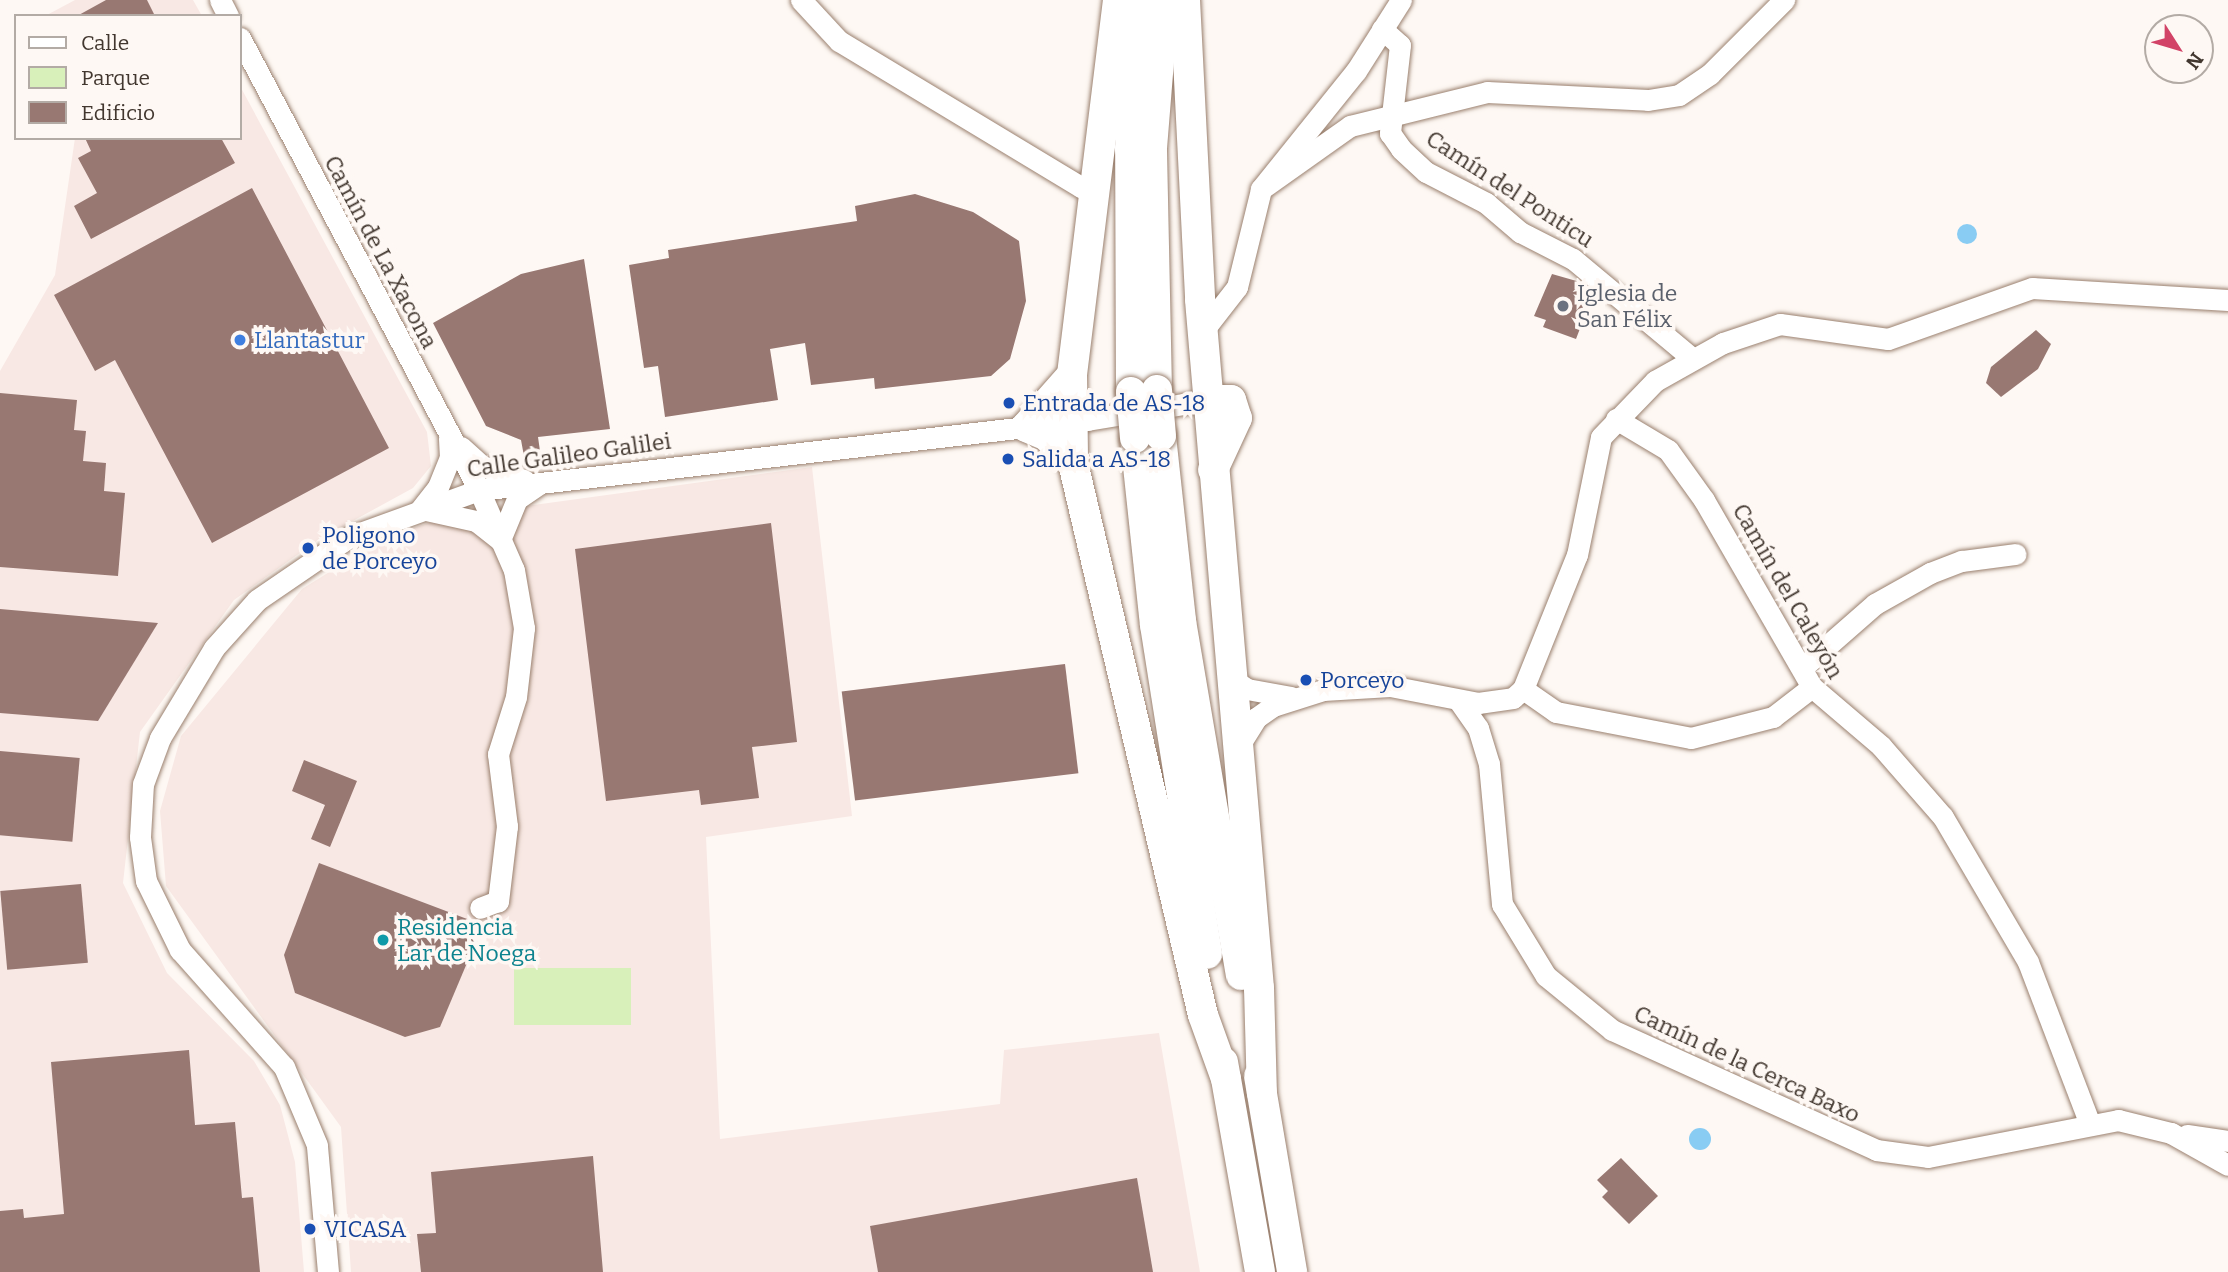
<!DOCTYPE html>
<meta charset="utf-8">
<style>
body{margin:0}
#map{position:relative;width:2228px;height:1272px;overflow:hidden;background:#fef8f4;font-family:Bitter,serif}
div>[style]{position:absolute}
.industrial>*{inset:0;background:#f8e8e4}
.green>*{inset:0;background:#d8f0ba;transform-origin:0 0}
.water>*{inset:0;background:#89ccf3}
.round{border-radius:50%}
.building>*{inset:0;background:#987872;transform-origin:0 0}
.roads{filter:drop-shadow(0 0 2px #9a806e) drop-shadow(0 0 2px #9a806e)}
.minor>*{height:21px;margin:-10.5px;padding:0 10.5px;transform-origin:10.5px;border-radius:10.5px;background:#fff}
.highway>*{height:30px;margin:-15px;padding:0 15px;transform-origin:15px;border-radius:15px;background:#fff}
.bridges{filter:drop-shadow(0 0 2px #9a806e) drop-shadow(0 0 2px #9a806e)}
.highway-bridge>*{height:30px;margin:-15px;padding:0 15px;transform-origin:15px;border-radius:15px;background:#fff}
.dots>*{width:19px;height:19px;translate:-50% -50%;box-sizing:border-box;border:4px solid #fef8f4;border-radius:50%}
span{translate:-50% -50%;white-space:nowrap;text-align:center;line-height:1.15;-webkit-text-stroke:7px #fef8f4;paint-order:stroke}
.street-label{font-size:23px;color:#42372f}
.worship-label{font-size:23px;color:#5b616d}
.left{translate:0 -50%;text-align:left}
.shop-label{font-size:23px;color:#366cbe}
.transit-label{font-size:23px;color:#164399}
.culture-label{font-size:23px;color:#0d838f}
.legend{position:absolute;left:14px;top:14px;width:228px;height:126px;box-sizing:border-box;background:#fef8f4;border:2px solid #b3aba5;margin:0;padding:9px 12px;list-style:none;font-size:21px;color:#42372f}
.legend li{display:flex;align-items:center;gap:14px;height:35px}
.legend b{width:35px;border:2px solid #b3aba5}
.north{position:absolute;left:2144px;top:14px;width:70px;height:70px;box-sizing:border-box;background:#fef8f4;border:2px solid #b3aba5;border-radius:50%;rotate:127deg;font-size:19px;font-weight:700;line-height:28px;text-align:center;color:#42372f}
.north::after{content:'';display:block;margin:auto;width:24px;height:32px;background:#d24367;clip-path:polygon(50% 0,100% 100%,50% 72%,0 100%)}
</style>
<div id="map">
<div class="industrial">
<i style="clip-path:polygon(75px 0,193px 0,202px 16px,45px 16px)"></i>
<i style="clip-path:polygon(240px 86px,427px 432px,431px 466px,413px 488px,318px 540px,234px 600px,140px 732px,123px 883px,167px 973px,254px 1061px,280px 1105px,295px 1162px,304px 1272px,0 1272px,0 371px,55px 275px,75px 138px,240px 138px)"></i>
<i style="clip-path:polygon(812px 467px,852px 816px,706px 837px,720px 1139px,1000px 1104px,1004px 1050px,1159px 1033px,1200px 1272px,351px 1272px,341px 1127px,166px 886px,160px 811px,181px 736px,302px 589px,387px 536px,452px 516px)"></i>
</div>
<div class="green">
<i style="left:631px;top:968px;width:57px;height:117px;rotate:90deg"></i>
</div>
<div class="water">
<i class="round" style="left:1957px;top:224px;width:20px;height:20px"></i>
<i class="round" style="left:1689px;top:1128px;width:22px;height:22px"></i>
</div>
<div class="building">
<i style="clip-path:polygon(106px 0,147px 0,155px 16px,77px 16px)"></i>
<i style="clip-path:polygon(85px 138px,221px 138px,235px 163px,91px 239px,74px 206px,97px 193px,78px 158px,91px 151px)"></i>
<i style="clip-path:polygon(252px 188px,389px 448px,212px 543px,115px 360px,95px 371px,54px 295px)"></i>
<i style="clip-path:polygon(915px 194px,973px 212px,1019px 241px,1026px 301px,1010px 359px,991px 376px,875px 389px,874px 378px,811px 385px,805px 343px,770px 349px,778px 400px,665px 417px,658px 366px,644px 368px,629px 265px,669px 258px,668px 250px,857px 221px,855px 206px)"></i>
<i style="clip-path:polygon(584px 259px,610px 429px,538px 437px,542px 465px,526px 467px,521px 440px,486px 426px,433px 323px,521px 274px)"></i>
<i style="clip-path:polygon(1552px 274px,1580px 282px,1592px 297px,1576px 339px,1543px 327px,1546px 320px,1534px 316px)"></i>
<i style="clip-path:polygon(2036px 330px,2051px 344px,2038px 369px,2001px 397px,1986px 383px,1991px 367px)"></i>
<i style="clip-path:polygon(0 393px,77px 400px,74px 430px,86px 431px,83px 461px,106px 463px,104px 491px,125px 493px,118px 576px,0 567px)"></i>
<i style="clip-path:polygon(771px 523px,797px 742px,752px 747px,759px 798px,701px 805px,699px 790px,606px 801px,575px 549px)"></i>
<i style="clip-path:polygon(0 609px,158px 623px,98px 721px,0 713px)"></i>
<i style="left:1065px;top:664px;width:110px;height:225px;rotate:83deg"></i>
<i style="left:0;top:751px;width:80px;height:84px;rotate:5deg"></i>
<i style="clip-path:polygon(304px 760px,357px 781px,330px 847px,311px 839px,325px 805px,292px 791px)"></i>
<i style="clip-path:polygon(319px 863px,483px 925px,440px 1027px,405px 1037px,295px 993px,284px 955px)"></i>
<i style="left:81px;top:884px;width:79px;height:81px;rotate:85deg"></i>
<i style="clip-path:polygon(189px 1050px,195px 1125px,235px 1122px,242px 1198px,253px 1197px,260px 1272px,0 1272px,0 1211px,23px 1209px,24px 1218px,64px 1214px,51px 1062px)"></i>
<i style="clip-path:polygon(593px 1156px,603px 1272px,421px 1272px,417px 1234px,436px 1233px,431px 1172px)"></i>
<i style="clip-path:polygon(1621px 1158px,1658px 1196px,1629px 1224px,1602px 1197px,1608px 1191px,1597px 1180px)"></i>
<i style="clip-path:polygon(1137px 1178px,1153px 1272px,878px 1272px,870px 1226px)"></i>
</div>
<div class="roads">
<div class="minor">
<i style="left:220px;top:0;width:18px;rotate:63deg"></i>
<i style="left:801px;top:0;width:56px;rotate:47.2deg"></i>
<i style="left:839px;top:41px;width:283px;rotate:31.1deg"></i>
<i style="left:1081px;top:187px;width:12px;rotate:-5deg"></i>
<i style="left:1382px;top:29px;width:24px;rotate:42deg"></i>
<i style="left:1400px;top:45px;width:89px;rotate:96.5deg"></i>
<i style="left:1390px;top:133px;width:19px;rotate:55deg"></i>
<i style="left:1401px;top:149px;width:34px;rotate:43deg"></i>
<i style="left:1426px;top:172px;width:68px;rotate:27.3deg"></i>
<i style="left:1486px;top:203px;width:45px;rotate:40.5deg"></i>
<i style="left:1520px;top:232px;width:59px;rotate:27deg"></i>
<i style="left:1573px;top:259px;width:155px;rotate:39.8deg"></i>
<i style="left:240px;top:38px;width:511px;rotate:62.13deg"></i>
<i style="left:479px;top:490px;width:87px;rotate:66.4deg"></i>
<i style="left:514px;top:570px;width:59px;rotate:80.2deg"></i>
<i style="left:524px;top:628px;width:69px;rotate:96.6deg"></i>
<i style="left:516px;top:697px;width:60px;rotate:107.5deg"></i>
<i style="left:498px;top:754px;width:73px;rotate:82.9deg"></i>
<i style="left:507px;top:826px;width:76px;rotate:96.8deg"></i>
<i style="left:498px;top:901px;width:19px;rotate:159deg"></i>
<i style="left:1261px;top:189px;width:109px;rotate:-35.3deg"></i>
<i style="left:1350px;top:126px;width:141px;rotate:-13.9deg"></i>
<i style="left:1487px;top:92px;width:161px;rotate:2.8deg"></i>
<i style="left:1648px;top:100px;width:31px;rotate:-9deg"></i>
<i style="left:1679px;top:95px;width:37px;rotate:-34deg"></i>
<i style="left:1710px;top:74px;width:105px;rotate:-45deg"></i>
<i style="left:1202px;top:332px;width:57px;rotate:-52.1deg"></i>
<i style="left:1237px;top:287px;width:101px;rotate:-76.2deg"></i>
<i style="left:1261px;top:189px;width:151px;rotate:-51.2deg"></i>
<i style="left:1356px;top:71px;width:84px;rotate:-57.6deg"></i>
<i style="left:1616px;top:419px;width:61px;rotate:30.8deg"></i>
<i style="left:1668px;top:450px;width:62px;rotate:54.2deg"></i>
<i style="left:1704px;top:500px;width:216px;rotate:60deg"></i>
<i style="left:1812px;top:687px;width:91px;rotate:40.5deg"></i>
<i style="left:1881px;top:746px;width:94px;rotate:48.9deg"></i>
<i style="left:1943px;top:817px;width:168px;rotate:59.6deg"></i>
<i style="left:2028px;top:962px;width:171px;rotate:69.1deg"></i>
<i style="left:461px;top:447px;width:28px;rotate:42deg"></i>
<i style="left:482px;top:466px;width:44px;rotate:18.4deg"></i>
<i style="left:420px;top:510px;width:29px;rotate:-52deg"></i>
<i style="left:438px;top:487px;width:31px;rotate:-68deg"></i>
<i style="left:450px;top:458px;width:20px;rotate:-93deg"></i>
<i style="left:426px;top:510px;width:51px;rotate:12.4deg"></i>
<i style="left:476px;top:521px;width:29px;rotate:38deg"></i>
<i style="left:500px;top:540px;width:44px;rotate:-67.5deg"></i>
<i style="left:517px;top:499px;width:27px;rotate:-34deg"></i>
<i style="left:1803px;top:667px;width:96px;rotate:-41.2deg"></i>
<i style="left:1875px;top:604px;width:63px;rotate:-29.4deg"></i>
<i style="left:1930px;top:573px;width:34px;rotate:-21deg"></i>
<i style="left:1962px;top:561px;width:54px;rotate:-7.4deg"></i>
<i style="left:1235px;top:681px;width:14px;rotate:34deg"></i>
<i style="left:1247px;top:689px;width:45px;rotate:10.3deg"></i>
<i style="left:1523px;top:689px;width:40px;rotate:34.9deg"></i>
<i style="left:1556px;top:712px;width:137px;rotate:10.9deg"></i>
<i style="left:1691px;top:738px;width:85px;rotate:-14.4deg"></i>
<i style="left:1773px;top:717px;width:49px;rotate:-37.6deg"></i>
<i style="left:1459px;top:701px;width:33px;rotate:55deg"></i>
<i style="left:1478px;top:728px;width:38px;rotate:73deg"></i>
<i style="left:1489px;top:764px;width:141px;rotate:84.7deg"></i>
<i style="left:1502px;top:904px;width:84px;rotate:58.6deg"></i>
<i style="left:1546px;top:976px;width:85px;rotate:39.3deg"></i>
<i style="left:1612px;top:1030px;width:290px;rotate:24.4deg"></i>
<i style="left:1876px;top:1150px;width:52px;rotate:7.7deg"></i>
<i style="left:1928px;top:1157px;width:194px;rotate:-11deg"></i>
<i style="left:2118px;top:1120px;width:55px;rotate:13.8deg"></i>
<i style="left:2171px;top:1133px;width:65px;rotate:29.3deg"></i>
<i style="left:1240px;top:744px;width:31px;rotate:-58deg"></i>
<i style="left:1256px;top:718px;width:21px;rotate:-35deg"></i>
<i style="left:1273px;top:706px;width:52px;rotate:-17.7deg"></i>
<i style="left:1323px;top:690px;width:67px;rotate:-3.4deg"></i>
<i style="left:1390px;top:686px;width:90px;rotate:10.9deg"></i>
<i style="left:1478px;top:703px;width:35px;rotate:-8deg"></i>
<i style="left:1513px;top:698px;width:13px;rotate:-42deg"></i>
<i style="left:1523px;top:689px;width:144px;rotate:-68.1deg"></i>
<i style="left:1577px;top:555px;width:120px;rotate:-78.5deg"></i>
<i style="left:1601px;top:437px;width:78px;rotate:-46deg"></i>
<i style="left:1655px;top:381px;width:78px;rotate:-29.2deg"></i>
<i style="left:1723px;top:343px;width:60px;rotate:-18.4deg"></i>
<i style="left:1780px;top:324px;width:109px;rotate:7.9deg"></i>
<i style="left:1888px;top:339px;width:153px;rotate:-19.5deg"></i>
<i style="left:2032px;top:288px;width:196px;rotate:3.5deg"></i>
<i style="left:2187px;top:1135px;width:41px;rotate:8.3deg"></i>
<i style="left:328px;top:1272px;width:127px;rotate:-95deg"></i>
<i style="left:317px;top:1145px;width:85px;rotate:-112.9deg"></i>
<i style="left:284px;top:1067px;width:157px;rotate:-131.6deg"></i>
<i style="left:180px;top:950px;width:77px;rotate:-116.2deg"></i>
<i style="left:146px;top:881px;width:44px;rotate:-97.8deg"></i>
<i style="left:140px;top:837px;width:53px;rotate:-86.8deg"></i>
<i style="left:143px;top:784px;width:49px;rotate:-69.7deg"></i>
<i style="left:160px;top:738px;width:105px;rotate:-59deg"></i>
<i style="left:214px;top:648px;width:64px;rotate:-48.1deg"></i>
<i style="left:257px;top:600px;width:112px;rotate:-34.4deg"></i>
<i style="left:349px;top:537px;width:138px;rotate:-19.9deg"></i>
<i style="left:479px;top:490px;width:612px;rotate:-6.57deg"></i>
<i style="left:1087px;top:420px;width:123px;rotate:-9.4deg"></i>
</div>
<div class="highway">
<i style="left:1118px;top:0;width:378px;rotate:97deg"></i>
<i style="left:1072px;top:375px;width:88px;rotate:89.3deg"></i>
<i style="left:1073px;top:463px;width:567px;rotate:76.75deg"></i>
<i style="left:1203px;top:1015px;width:68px;rotate:70.2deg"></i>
<i style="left:1185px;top:0;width:300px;rotate:87.1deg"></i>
<i style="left:1200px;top:300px;width:691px;rotate:85.1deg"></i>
<i style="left:1259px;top:988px;width:105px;rotate:88.4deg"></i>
<i style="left:1072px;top:375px;width:69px;rotate:131.5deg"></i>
<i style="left:1026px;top:427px;width:23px;rotate:23deg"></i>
<i style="left:1047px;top:436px;width:37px;rotate:46deg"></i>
<i style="left:1157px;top:390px;width:242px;rotate:-91.2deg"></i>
<i style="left:1152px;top:148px;width:148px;rotate:-85.4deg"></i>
<i style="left:1131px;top:392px;width:243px;rotate:-90.2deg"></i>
<i style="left:1130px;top:149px;width:149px;rotate:-86.5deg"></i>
<i style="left:1208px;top:400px;width:23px"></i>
<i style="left:1231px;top:400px;width:19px;rotate:72deg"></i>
<i style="left:1237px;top:418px;width:57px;rotate:114.8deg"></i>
<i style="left:1161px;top:436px;width:186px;rotate:83.8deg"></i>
<i style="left:1181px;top:621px;width:359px;rotate:80.4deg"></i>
<i style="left:1135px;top:438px;width:188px;rotate:83.9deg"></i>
<i style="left:1155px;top:625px;width:333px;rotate:81deg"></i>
<i style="left:1223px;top:1062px;width:213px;rotate:80deg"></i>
<i style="left:1259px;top:1076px;width:199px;rotate:80.4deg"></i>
</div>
</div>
<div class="bridges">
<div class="highway-bridge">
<i style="left:1157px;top:390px;width:46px;rotate:85deg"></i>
<i style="left:1131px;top:392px;width:46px;rotate:85deg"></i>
</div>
</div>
<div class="dots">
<i style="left:1563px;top:306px;background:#6b7280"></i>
<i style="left:240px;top:340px;background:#3f7fe0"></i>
<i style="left:1009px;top:403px;background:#1a4fb4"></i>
<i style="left:1008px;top:459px;background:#1a4fb4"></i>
<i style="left:308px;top:548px;background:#1a4fb4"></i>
<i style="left:1306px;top:680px;background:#1a4fb4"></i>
<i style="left:383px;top:940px;background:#0f9aa8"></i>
<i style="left:310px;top:1229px;background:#1a4fb4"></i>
</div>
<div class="street-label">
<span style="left:1510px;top:189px;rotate:33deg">Camín del Ponticu</span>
<span style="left:381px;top:252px;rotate:62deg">Camín de La Xacona</span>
<span style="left:569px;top:455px;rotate:-8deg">Calle Galileo Galilei</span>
<span style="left:1788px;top:591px;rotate:60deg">Camín del Caleyón</span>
<span style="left:1747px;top:1064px;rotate:25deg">Camín de la Cerca Baxo</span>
</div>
<div class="worship-label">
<span class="left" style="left:1577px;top:306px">Iglesia de<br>San Félix</span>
</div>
<div class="shop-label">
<span class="left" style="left:254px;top:340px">Llantastur</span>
</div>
<div class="transit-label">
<span class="left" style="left:1023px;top:403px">Entrada de AS-18</span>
<span class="left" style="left:1022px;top:459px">Salida a AS-18</span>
<span class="left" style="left:322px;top:548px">Poligono<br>de Porceyo</span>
<span class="left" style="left:1320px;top:680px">Porceyo</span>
<span class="left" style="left:324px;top:1229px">VICASA</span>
</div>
<div class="culture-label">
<span class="left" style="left:397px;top:940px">Residencia<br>Lar de Noega</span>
</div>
<ul class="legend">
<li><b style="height:9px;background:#fff"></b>Calle</li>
<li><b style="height:19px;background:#d8f0ba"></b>Parque</li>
<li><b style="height:19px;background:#987872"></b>Edificio</li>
</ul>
<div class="north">N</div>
</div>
